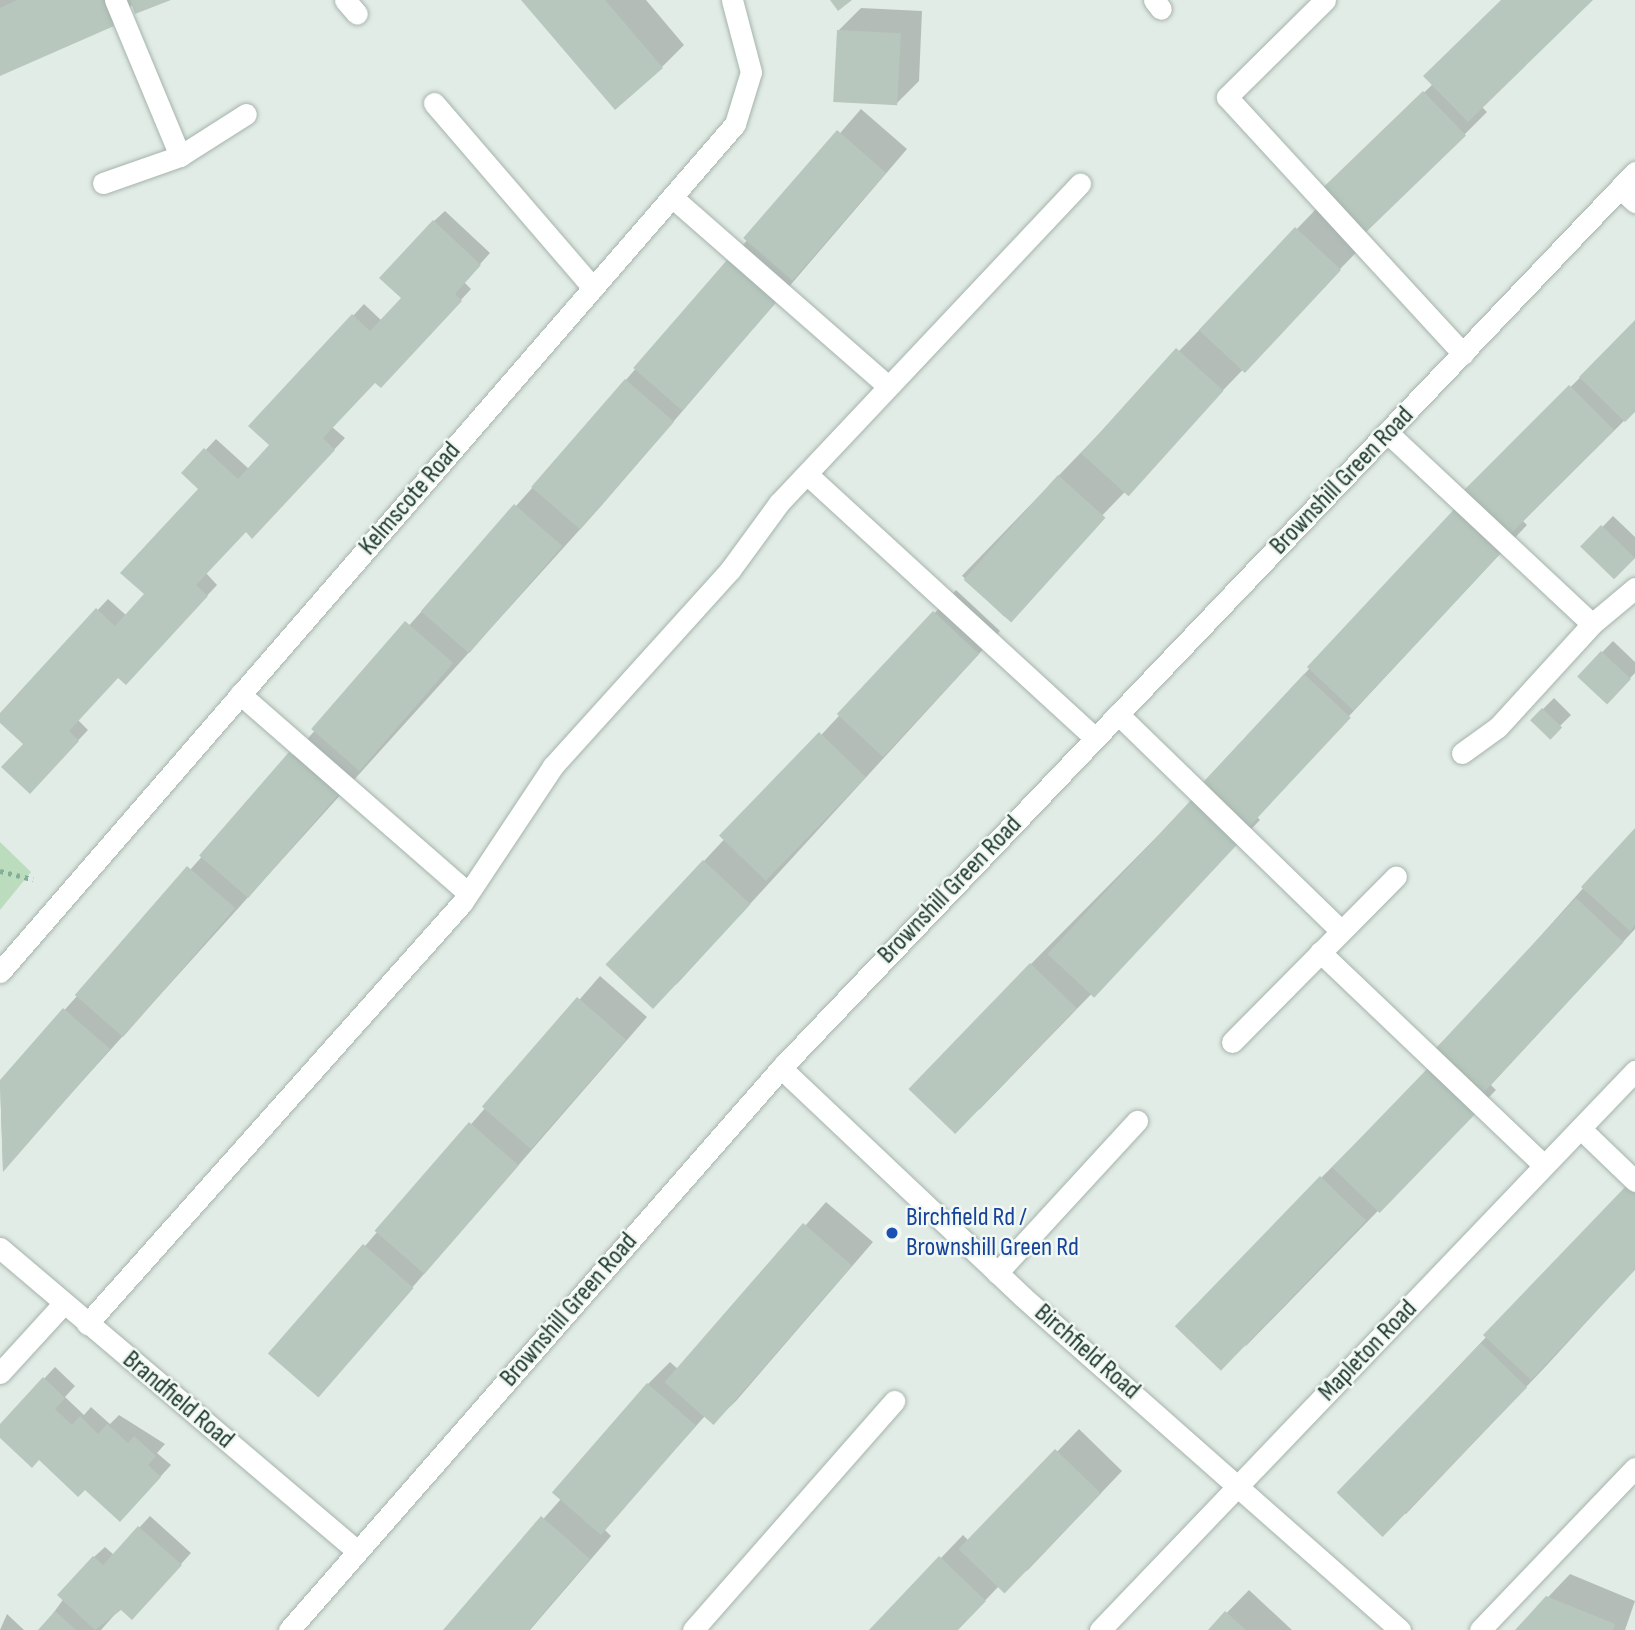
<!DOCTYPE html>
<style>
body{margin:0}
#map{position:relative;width:1635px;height:1630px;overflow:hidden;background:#e2ece6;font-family:"Sofia Sans Condensed",sans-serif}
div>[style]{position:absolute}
.green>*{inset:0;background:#bbddbe}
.shadow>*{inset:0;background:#0003;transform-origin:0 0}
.building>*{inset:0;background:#b7c7be;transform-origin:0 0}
.path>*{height:4.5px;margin-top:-2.25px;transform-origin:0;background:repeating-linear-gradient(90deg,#83af99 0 3.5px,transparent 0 8.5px)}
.roads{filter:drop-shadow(0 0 2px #a5b4ac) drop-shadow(0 0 2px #a5b4ac)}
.service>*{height:21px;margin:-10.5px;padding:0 10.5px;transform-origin:10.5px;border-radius:10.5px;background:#fff}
.minor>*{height:21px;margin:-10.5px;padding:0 10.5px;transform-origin:10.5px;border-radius:10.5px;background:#fff}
.tertiary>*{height:21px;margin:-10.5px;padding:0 10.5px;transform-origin:10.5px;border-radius:10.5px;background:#fff}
.dots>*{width:19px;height:19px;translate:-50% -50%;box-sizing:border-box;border:4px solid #f2f8f4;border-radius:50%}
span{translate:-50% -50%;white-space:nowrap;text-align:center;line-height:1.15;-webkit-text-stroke:5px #f2f8f4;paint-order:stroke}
.street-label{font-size:26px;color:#223d31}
.transit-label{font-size:26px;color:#164399}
.left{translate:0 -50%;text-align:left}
</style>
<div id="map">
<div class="green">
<i style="clip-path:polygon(0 842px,31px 872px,0 910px)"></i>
</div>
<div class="shadow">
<i style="clip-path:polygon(0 0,167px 0,133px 4px,113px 24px,0 74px)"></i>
<i style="clip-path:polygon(523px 0,646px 0,684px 45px,662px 67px)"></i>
<i style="clip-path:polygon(1503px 0,1591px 0,1482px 107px,1487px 112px,1465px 134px,1347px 166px,1433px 84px)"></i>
<i style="clip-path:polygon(861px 8px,922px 11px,919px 81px,896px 104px,839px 30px)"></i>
<i style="clip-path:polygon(861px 109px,907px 149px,602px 505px,3px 1169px,0 1082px,533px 487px)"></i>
<i style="left:1319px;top:206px;width:59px;height:514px;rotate:44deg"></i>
<i style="clip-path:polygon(445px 211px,490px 253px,464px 282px,471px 289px,392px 375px,376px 380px,332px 427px,345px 438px,263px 526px,246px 530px,206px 573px,217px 585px,136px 672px,118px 676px,78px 720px,88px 730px,40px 781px,25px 744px,0 715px,108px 599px,127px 616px,146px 594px,200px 489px,184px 473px,216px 439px,249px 469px,272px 445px,251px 426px,364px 304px,382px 321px,403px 298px,434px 221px)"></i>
<i style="clip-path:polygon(1635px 323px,1635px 410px,1523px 521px,1527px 525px,1256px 816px,1260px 820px,979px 1110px,1031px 964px,1209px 784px,1205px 781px,1461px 505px,1467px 490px)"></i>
<i style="clip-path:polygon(1613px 516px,1635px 537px,1635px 558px,1615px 578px,1583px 547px)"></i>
<i style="clip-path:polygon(956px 590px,1000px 631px,676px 985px,704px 861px)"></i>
<i style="clip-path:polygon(1613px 641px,1635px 662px,1635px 673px,1607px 702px,1579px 676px)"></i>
<i style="left:1554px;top:698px;width:24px;height:31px;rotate:45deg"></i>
<i style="clip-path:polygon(1635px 830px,1635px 929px,1491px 1085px,1496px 1090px,1245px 1347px,1321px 1178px,1443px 1056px,1438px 1051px)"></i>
<i style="clip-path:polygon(600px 976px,647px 1017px,319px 1395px,365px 1246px)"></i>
<i style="clip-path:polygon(1635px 1179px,1635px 1269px,1548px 1364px,1406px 1514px,1339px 1493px)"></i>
<i style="clip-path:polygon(826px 1202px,873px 1242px,736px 1401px,713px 1423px,705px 1416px,604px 1529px,611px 1536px,530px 1630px,445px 1630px,561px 1499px,648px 1384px,670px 1362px,679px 1370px)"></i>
<i style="clip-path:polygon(55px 1367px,75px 1386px,65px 1397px,84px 1415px,91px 1407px,110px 1424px,119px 1415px,165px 1444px,157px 1453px,171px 1465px,131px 1509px,0 1435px,0 1426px)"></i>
<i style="clip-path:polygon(1079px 1429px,1122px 1471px,1028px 1570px,999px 1586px,957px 1630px,872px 1630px,963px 1535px,970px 1542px)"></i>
<i style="clip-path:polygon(150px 1516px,191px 1553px,143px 1606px,126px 1602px,101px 1630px,41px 1630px,94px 1557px,105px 1547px,114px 1555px)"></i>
<i style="clip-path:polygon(1570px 1574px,1635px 1601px,1625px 1630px,1517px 1630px)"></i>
<i style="clip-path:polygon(1249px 1590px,1292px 1630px,1210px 1630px)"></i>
<i style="clip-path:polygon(7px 1614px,24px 1630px,0 1630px)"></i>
</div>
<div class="building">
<i style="clip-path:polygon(17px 0,103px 0,114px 26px,0 76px,0 8px)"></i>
<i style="clip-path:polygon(130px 0,171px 0,135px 14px)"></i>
<i style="clip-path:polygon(521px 0,605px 0,663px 68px,615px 110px)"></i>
<i style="clip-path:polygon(830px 0,852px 0,838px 11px)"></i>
<i style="clip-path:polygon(1501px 0,1593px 0,1468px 122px,1423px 76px)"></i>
<i style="left:837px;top:30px;width:64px;height:72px;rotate:3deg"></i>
<i style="left:1423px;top:91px;width:62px;height:140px;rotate:46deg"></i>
<i style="left:837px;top:130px;width:65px;height:143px;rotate:41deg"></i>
<i style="clip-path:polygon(433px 220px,481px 265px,455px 294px,462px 301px,381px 388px,375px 383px,323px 438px,335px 450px,252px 539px,246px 532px,196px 585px,208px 596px,126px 685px,118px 678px,69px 731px,79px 741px,30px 794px,1px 767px,23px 744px,0 723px,0 713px,96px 608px,115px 626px,144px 594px,120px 573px,198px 489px,181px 473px,204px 448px,238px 479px,269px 445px,248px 426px,352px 314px,370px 331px,401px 298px,379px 278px)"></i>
<i style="left:1295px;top:227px;width:63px;height:141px;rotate:43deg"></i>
<i style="left:727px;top:260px;width:65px;height:143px;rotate:41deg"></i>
<i style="clip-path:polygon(1635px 320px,1635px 412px,1625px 422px,1579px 377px)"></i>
<i style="left:1176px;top:348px;width:64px;height:142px;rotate:42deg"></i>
<i style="left:625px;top:379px;width:65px;height:143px;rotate:41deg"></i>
<i style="left:1569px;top:385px;width:64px;height:148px;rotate:45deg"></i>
<i style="left:1058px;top:475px;width:64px;height:141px;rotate:42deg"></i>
<i style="left:514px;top:504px;width:64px;height:142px;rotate:41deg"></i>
<i style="left:1459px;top:504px;width:64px;height:223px;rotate:43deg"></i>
<i style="left:1601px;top:525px;width:47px;height:30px;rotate:44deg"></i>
<i style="left:933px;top:611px;width:63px;height:141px;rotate:43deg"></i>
<i style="left:405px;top:621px;width:64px;height:143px;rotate:41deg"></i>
<i style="left:1601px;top:651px;width:41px;height:35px;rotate:43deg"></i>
<i style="left:1304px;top:674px;width:64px;height:148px;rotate:43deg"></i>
<i style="left:1542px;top:708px;width:28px;height:17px;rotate:44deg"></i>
<i style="left:819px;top:732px;width:65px;height:144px;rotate:44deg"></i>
<i style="left:289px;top:752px;width:65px;height:137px;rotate:41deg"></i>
<i style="left:1192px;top:799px;width:64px;height:212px;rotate:43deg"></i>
<i style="clip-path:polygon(1635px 828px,1635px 925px,1630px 931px,1581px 887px)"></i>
<i style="left:703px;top:860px;width:65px;height:143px;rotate:43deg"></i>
<i style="left:187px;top:866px;width:64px;height:171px;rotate:41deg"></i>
<i style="left:1576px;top:898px;width:65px;height:208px;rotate:43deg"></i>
<i style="left:1030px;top:963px;width:65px;height:175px;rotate:44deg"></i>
<i style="left:577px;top:997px;width:65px;height:145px;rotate:41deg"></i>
<i style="clip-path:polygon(63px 1008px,110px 1049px,3px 1172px,0 1080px)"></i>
<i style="left:1428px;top:1068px;width:66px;height:138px;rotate:44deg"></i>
<i style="left:469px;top:1122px;width:66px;height:144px;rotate:41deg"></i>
<i style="left:1320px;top:1176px;width:64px;height:209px;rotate:44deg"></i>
<i style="clip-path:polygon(1627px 1185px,1635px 1193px,1635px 1270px,1531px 1380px,1483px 1335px)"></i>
<i style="left:803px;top:1223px;width:65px;height:211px;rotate:41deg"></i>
<i style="left:363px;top:1244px;width:67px;height:145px;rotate:41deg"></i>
<i style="left:1481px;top:1343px;width:64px;height:208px;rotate:44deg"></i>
<i style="clip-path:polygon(43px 1377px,65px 1398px,55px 1409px,72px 1425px,80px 1416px,98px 1434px,107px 1424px,128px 1443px,134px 1436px,156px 1456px,148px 1465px,161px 1477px,120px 1522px,85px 1490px,78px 1497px,39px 1460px,32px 1468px,0 1438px,0 1424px)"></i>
<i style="left:647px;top:1383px;width:65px;height:145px;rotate:41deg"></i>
<i style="left:1055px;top:1449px;width:64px;height:139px;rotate:44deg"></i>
<i style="clip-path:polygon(541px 1516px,590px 1559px,546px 1610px,529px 1630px,443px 1630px)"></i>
<i style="clip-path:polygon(138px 1526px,182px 1565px,132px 1620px,121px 1610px,95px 1630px,57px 1595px,93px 1556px,103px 1565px)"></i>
<i style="clip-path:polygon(939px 1556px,986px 1601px,958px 1630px,869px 1630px)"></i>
<i style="clip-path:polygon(1546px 1596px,1615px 1624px,1613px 1630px,1515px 1630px)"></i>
<i style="clip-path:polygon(55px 1611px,76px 1630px,38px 1630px)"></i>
<i style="clip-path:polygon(1225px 1611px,1246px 1630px,1208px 1630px)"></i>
</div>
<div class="path">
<i style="left:0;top:871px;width:34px;rotate:14deg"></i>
</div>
<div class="roads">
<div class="service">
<i style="left:345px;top:0;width:18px;rotate:49deg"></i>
<i style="left:1154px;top:0;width:11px;rotate:52deg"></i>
<i style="left:1325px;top:0;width:138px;rotate:135.3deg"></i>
<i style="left:1227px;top:97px;width:349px;rotate:47.4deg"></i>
<i style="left:434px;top:103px;width:244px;rotate:49.3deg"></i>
<i style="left:180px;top:156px;width:78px;rotate:-32.5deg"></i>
<i style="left:103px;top:183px;width:82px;rotate:-19.3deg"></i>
<i style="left:180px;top:156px;width:169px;rotate:-112.6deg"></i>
<i style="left:1620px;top:188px;width:21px;rotate:43deg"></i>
<i style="left:672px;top:197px;width:286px;rotate:41.2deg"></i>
<i style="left:1388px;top:433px;width:279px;rotate:43.1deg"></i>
<i style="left:808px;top:475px;width:389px;rotate:42.5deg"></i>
<i style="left:240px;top:694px;width:298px;rotate:41.1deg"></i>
<i style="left:1118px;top:714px;width:311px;rotate:44.2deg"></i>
<i style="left:1462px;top:753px;width:44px;rotate:-35.8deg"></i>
<i style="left:1498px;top:727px;width:139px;rotate:-47.6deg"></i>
<i style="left:1592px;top:624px;width:56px;rotate:-39.9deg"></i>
<i style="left:1320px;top:952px;width:309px;rotate:43.6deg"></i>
<i style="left:1232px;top:1042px;width:233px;rotate:-45.3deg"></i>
<i style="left:1581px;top:1129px;width:75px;rotate:43.9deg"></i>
<i style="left:997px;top:1273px;width:207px;rotate:-47.4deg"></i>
<i style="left:87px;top:1324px;width:564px;rotate:-48.31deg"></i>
<i style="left:462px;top:903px;width:164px;rotate:-56.4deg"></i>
<i style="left:553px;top:766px;width:264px;rotate:-47.9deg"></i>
<i style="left:730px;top:570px;width:83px;rotate:-53.8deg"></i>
<i style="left:779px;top:503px;width:439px;rotate:-46.7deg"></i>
<i style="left:693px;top:1630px;width:305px;rotate:-48.7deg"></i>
<i style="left:1480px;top:1630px;width:224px;rotate:-46.3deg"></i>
</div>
<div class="minor">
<i style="left:0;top:972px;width:1122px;rotate:-49.08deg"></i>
<i style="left:735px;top:124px;width:54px;rotate:-72.9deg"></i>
<i style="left:751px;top:72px;width:74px;rotate:-104.8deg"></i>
<i style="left:781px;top:1068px;width:333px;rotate:43.4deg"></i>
<i style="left:1023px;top:1297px;width:503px;rotate:41.45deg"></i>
<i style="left:0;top:1248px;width:468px;rotate:40.3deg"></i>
<i style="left:0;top:1373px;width:93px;rotate:-47.6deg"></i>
<i style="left:1100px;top:1630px;width:774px;rotate:-46.26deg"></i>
</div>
<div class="tertiary">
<i style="left:289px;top:1630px;width:747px;rotate:-48.8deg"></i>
<i style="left:781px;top:1068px;width:1238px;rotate:-46.37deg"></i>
</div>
</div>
<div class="dots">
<i style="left:892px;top:1233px;background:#1a4fb4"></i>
</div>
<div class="street-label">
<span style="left:1342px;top:481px;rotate:-46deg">Brownshill Green Road</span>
<span style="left:410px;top:499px;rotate:-49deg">Kelmscote Road</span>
<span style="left:950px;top:890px;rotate:-46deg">Brownshill Green Road</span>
<span style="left:569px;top:1310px;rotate:-49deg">Brownshill Green Road</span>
<span style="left:1368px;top:1351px;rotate:-46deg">Mapleton Road</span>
<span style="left:1087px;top:1352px;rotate:41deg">Birchfield Road</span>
<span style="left:178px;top:1400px;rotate:40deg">Brandfield Road</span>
</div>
<div class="transit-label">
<span class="left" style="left:906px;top:1233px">Birchfield Rd /<br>Brownshill Green Rd</span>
</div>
</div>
